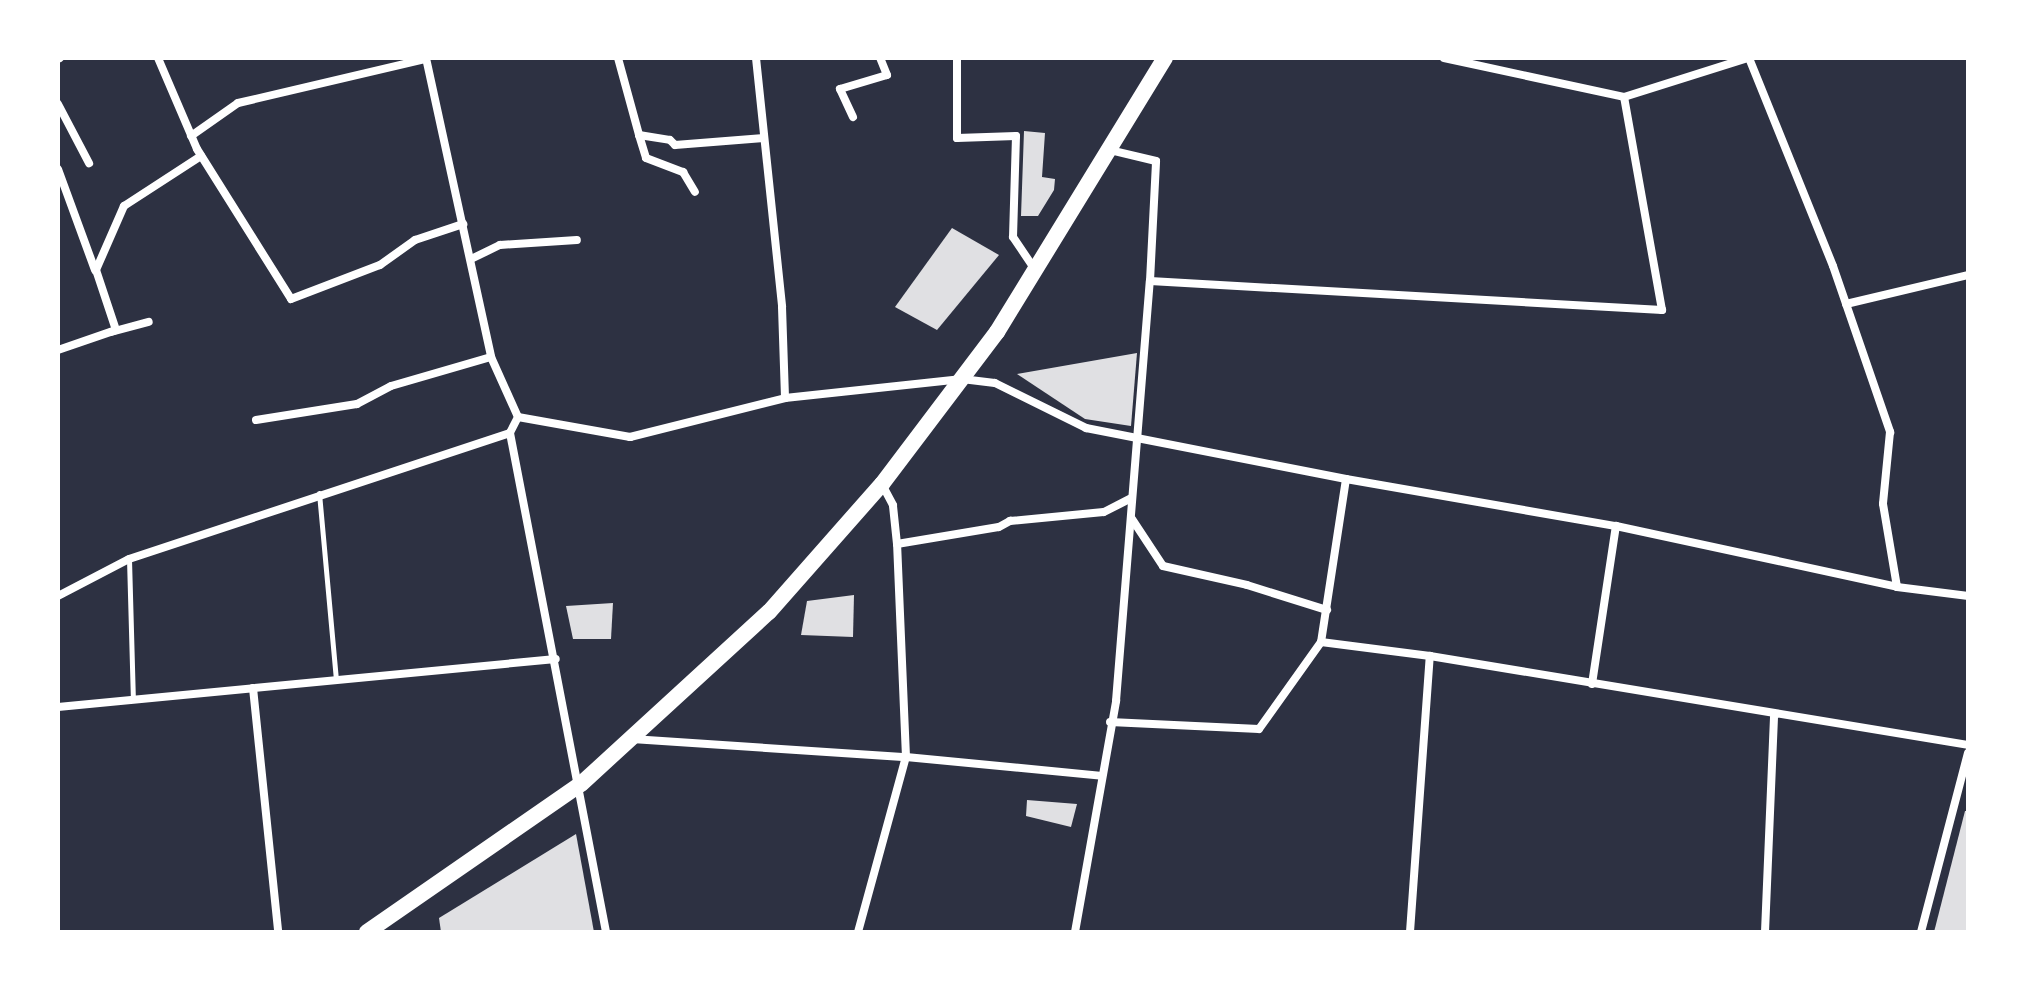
<!DOCTYPE html>
<style>
body{margin:0}
#map{position:relative;width:2026px;height:990px;overflow:hidden;background:#2d3142;font-family:Cabin,sans-serif}
div>[style]{position:absolute}
.building>*{inset:0;background:#e0e0e3}
.service>*{height:5px;margin:-2.5px;padding:0 2.5px;transform-origin:2.5px;border-radius:2.5px;background:#fff}
.minor>*{height:8px;margin:-4px;padding:0 4px;transform-origin:4px;border-radius:4px;background:#fff}
.primary>*{height:16px;margin:-8px;padding:0 8px;transform-origin:8px;border-radius:8px;background:#fff}
span{translate:-50% -50%;white-space:nowrap;text-align:center;line-height:1.15;-webkit-text-stroke:6px #fff;paint-order:stroke}
.frame{position:absolute;inset:0;border:60px solid #fff;pointer-events:none}
</style>
<div id="map">
<div class="building">
<i style="clip-path:polygon(1024px 131px,1045px 133px,1042px 177px,1055px 179px,1054px 190px,1038px 216px,1021px 216px)"></i>
<i style="clip-path:polygon(952px 228px,999px 255px,937px 330px,895px 307px)"></i>
<i style="clip-path:polygon(1137px 353px,1131px 426px,1085px 419px,1017px 374px)"></i>
<i style="clip-path:polygon(854px 595px,853px 637px,801px 635px,807px 601px)"></i>
<i style="clip-path:polygon(613px 603px,611px 639px,573px 639px,566px 606px)"></i>
<i style="clip-path:polygon(1027px 800px,1077px 804px,1071px 827px,1026px 816px)"></i>
<i style="clip-path:polygon(1965px 811px,1968px 811px,1968px 932px,1934px 932px)"></i>
<i style="clip-path:polygon(576px 834px,594px 932px,441px 932px,439px 918px)"></i>
</div>
<div class="service">
<i style="left:319px;top:493px;width:188px;rotate:84.8deg"></i>
<i style="left:129px;top:559px;width:140px;rotate:88.4deg"></i>
</div>
<div class="minor">
<i style="left:158px;top:58px;width:99px;rotate:66.8deg"></i>
<i style="left:197px;top:149px;width:177px;rotate:57.9deg"></i>
<i style="left:291px;top:299px;width:95px;rotate:-20.9deg"></i>
<i style="left:380px;top:265px;width:43px;rotate:-35.5deg"></i>
<i style="left:415px;top:240px;width:51px;rotate:-18.4deg"></i>
<i style="left:426px;top:58px;width:306px;rotate:77.7deg"></i>
<i style="left:491px;top:357px;width:66px;rotate:65.8deg"></i>
<i style="left:518px;top:417px;width:18px;rotate:117deg"></i>
<i style="left:510px;top:433px;width:508px;rotate:79.11deg"></i>
<i style="left:618px;top:58px;width:80px;rotate:74.7deg"></i>
<i style="left:639px;top:135px;width:31px;rotate:9deg"></i>
<i style="left:670px;top:140px;width:7px;rotate:45deg"></i>
<i style="left:675px;top:145px;width:89px;rotate:-4.5deg"></i>
<i style="left:756px;top:58px;width:250px;rotate:84deg"></i>
<i style="left:782px;top:307px;width:91px;rotate:88.1deg"></i>
<i style="left:957px;top:58px;width:80px;rotate:90deg"></i>
<i style="left:957px;top:138px;width:59px;rotate:-1.9deg"></i>
<i style="left:1016px;top:136px;width:101px;rotate:91.7deg"></i>
<i style="left:1013px;top:237px;width:40px;rotate:56deg"></i>
<i style="left:1444px;top:58px;width:184px;rotate:12.2deg"></i>
<i style="left:1624px;top:97px;width:130px;rotate:-17.5deg"></i>
<i style="left:1749px;top:58px;width:224px;rotate:68deg"></i>
<i style="left:1833px;top:266px;width:176px;rotate:71deg"></i>
<i style="left:1890px;top:432px;width:72px;rotate:95.6deg"></i>
<i style="left:1883px;top:504px;width:84px;rotate:80.4deg"></i>
<i style="left:58px;top:59px;width:2px;rotate:-27deg"></i>
<i style="left:58px;top:104px;width:67px;rotate:62.3deg"></i>
<i style="left:853px;top:117px;width:31px;rotate:-115deg"></i>
<i style="left:840px;top:89px;width:49px;rotate:-16.6deg"></i>
<i style="left:887px;top:75px;width:18px;rotate:-112deg"></i>
<i style="left:639px;top:135px;width:24px;rotate:73deg"></i>
<i style="left:646px;top:158px;width:40px;rotate:21deg"></i>
<i style="left:683px;top:172px;width:23px;rotate:59deg"></i>
<i style="left:191px;top:136px;width:57px;rotate:-35.1deg"></i>
<i style="left:238px;top:103px;width:193px;rotate:-13.2deg"></i>
<i style="left:58px;top:169px;width:108px;rotate:69.9deg"></i>
<i style="left:471px;top:259px;width:32px;rotate:-26deg"></i>
<i style="left:500px;top:245px;width:77px;rotate:-3.7deg"></i>
<i style="left:1150px;top:281px;width:513px;rotate:3.24deg"></i>
<i style="left:1662px;top:310px;width:216px;rotate:-100.1deg"></i>
<i style="left:1846px;top:304px;width:125px;rotate:-13.4deg"></i>
<i style="left:111px;top:332px;width:39px;rotate:-15deg"></i>
<i style="left:58px;top:350px;width:61px;rotate:-19deg"></i>
<i style="left:116px;top:330px;width:63px;rotate:-108.4deg"></i>
<i style="left:96px;top:270px;width:70px;rotate:-66.4deg"></i>
<i style="left:124px;top:206px;width:92px;rotate:-33deg"></i>
<i style="left:518px;top:417px;width:114px;rotate:10.1deg"></i>
<i style="left:630px;top:437px;width:160px;rotate:-14.1deg"></i>
<i style="left:785px;top:398px;width:178px;rotate:-6.1deg"></i>
<i style="left:962px;top:379px;width:33px;rotate:7deg"></i>
<i style="left:995px;top:383px;width:102px;rotate:26.3deg"></i>
<i style="left:1086px;top:428px;width:265px;rotate:11.1deg"></i>
<i style="left:1346px;top:479px;width:274px;rotate:9.9deg"></i>
<i style="left:1616px;top:526px;width:288px;rotate:12.2deg"></i>
<i style="left:1897px;top:587px;width:72px;rotate:7.2deg"></i>
<i style="left:256px;top:420px;width:102px;rotate:-9deg"></i>
<i style="left:357px;top:404px;width:38px;rotate:-28deg"></i>
<i style="left:391px;top:386px;width:104px;rotate:-16.2deg"></i>
<i style="left:1346px;top:479px;width:165px;rotate:98.7deg"></i>
<i style="left:1321px;top:642px;width:110px;rotate:7.3deg"></i>
<i style="left:1430px;top:656px;width:545px;rotate:9.39deg"></i>
<i style="left:1132px;top:519px;width:56px;rotate:56.6deg"></i>
<i style="left:1163px;top:566px;width:86px;rotate:12.7deg"></i>
<i style="left:1247px;top:585px;width:84px;rotate:17.4deg"></i>
<i style="left:897px;top:544px;width:103px;rotate:-9.5deg"></i>
<i style="left:999px;top:527px;width:13px;rotate:-29deg"></i>
<i style="left:1010px;top:521px;width:94px;rotate:-5.5deg"></i>
<i style="left:1104px;top:512px;width:31px;rotate:-27deg"></i>
<i style="left:58px;top:596px;width:80px;rotate:-27.5deg"></i>
<i style="left:129px;top:559px;width:401px;rotate:-18.3deg"></i>
<i style="left:1592px;top:684px;width:160px;rotate:-81.4deg"></i>
<i style="left:253px;top:688px;width:245px;rotate:84.1deg"></i>
<i style="left:58px;top:707px;width:500px;rotate:-5.51deg"></i>
<i style="left:1110px;top:722px;width:149px;rotate:2.7deg"></i>
<i style="left:1259px;top:729px;width:107px;rotate:-54.5deg"></i>
<i style="left:632px;top:739px;width:275px;rotate:3.8deg"></i>
<i style="left:906px;top:757px;width:197px;rotate:5.5deg"></i>
<i style="left:858px;top:932px;width:181px;rotate:-74.7deg"></i>
<i style="left:906px;top:757px;width:213px;rotate:-92.4deg"></i>
<i style="left:897px;top:544px;width:39px;rotate:-96deg"></i>
<i style="left:893px;top:505px;width:24px;rotate:-118deg"></i>
<i style="left:1075px;top:932px;width:235px;rotate:-79.9deg"></i>
<i style="left:1116px;top:701px;width:421px;rotate:-85.4deg"></i>
<i style="left:1150px;top:281px;width:120px;rotate:-87.1deg"></i>
<i style="left:1156px;top:161px;width:47px;rotate:-166.6deg"></i>
<i style="left:1410px;top:932px;width:277px;rotate:-85.9deg"></i>
<i style="left:1765px;top:932px;width:218px;rotate:-87.6deg"></i>
<i style="left:1921px;top:932px;width:185px;rotate:-75.3deg"></i>
</div>
<div class="primary">
<i style="left:367px;top:932px;width:260px;rotate:-34.7deg"></i>
<i style="left:581px;top:784px;width:255px;rotate:-42.5deg"></i>
<i style="left:769px;top:612px;width:171px;rotate:-48.6deg"></i>
<i style="left:882px;top:484px;width:191px;rotate:-52.9deg"></i>
<i style="left:997px;top:332px;width:321px;rotate:-58.5deg"></i>
</div>
<div class="frame"></div>
</div>
